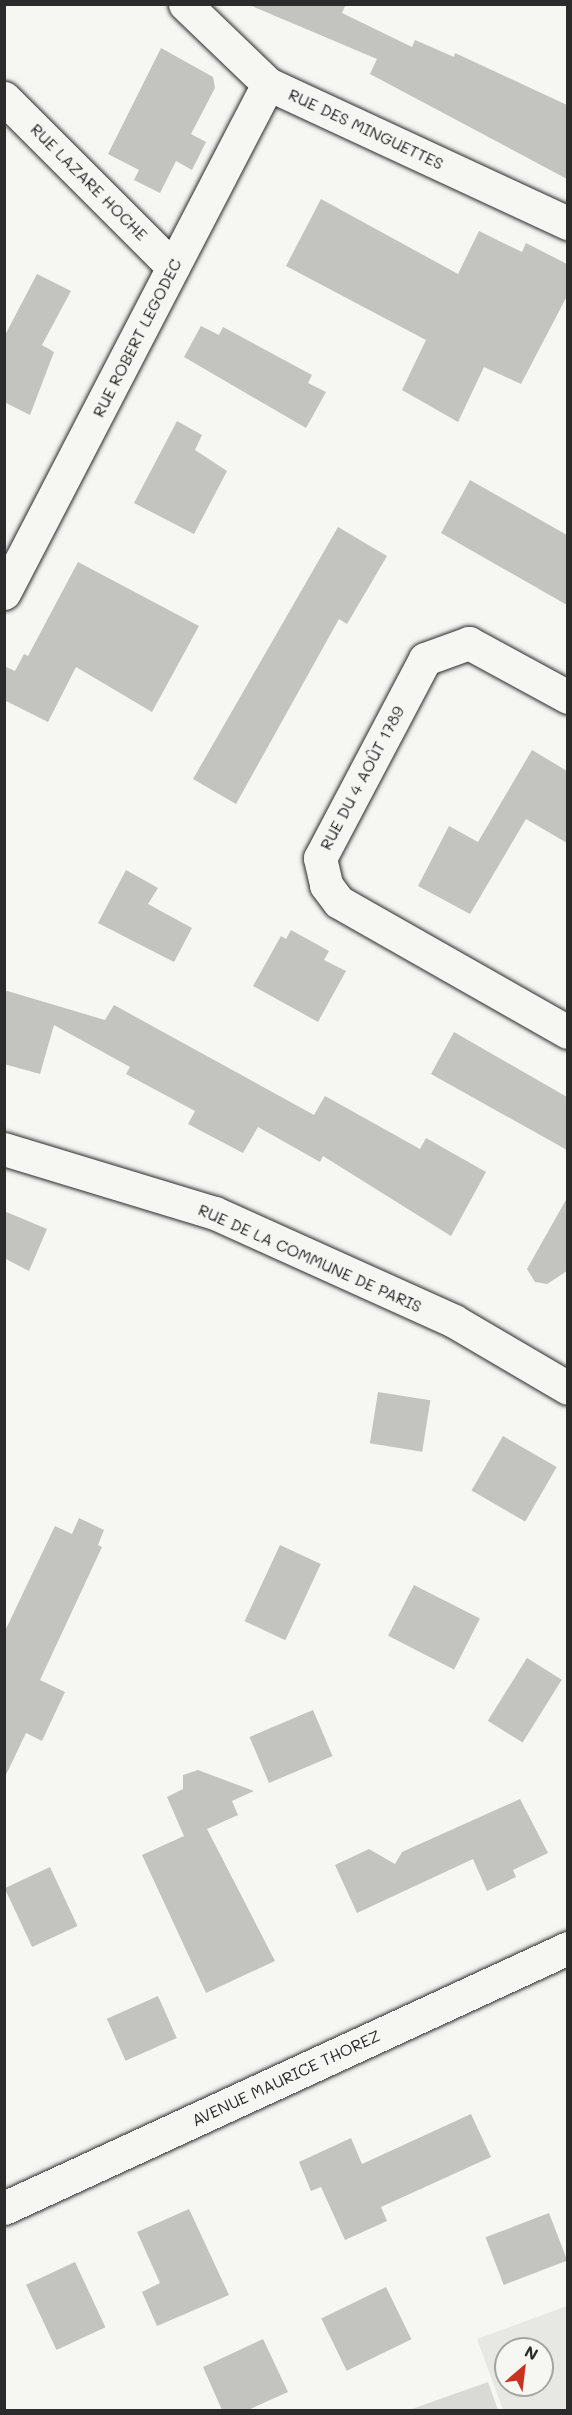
<!DOCTYPE html>
<meta charset="utf-8">
<style>
body{margin:0}
#map{position:relative;width:572px;height:2415px;overflow:hidden;background:#f6f6f2;font-family:Mali,sans-serif}
div>[style]{position:absolute}
.built>*{inset:0;background:#e7e7e3}
.green>*{inset:0;background:#d9d9d5}
.building>*{inset:0;background:#c3c3c0;transform-origin:0 0}
.roads{filter:drop-shadow(0 0 2px #2b2b2b) drop-shadow(0 0 2px #2b2b2b)}
.minor>*{height:33px;margin:-16.5px;padding:0 16.5px;transform-origin:16.5px;border-radius:16.5px;background:#f6f6f2}
span{translate:-50% -50%;white-space:nowrap;text-align:center;line-height:1.15;-webkit-text-stroke:5px #f6f6f2;paint-order:stroke}
.street-label{font-size:16px;color:#2b2b2b}
.frame{position:absolute;inset:0;border:6px solid #2b2b2b;pointer-events:none}
.north{position:absolute;left:494px;top:2337px;width:60px;height:60px;box-sizing:border-box;background:#f6f6f2;border:2px solid #a5a5a2;border-radius:50%;rotate:28deg;font-size:16px;font-weight:700;line-height:24px;text-align:center;color:#2b2b2b}
.north::after{content:'';display:block;margin:auto;width:21px;height:27px;background:#c8321e;clip-path:polygon(50% 0,100% 100%,50% 72%,0 100%)}
</style>
<div id="map">
<div class="built">
<i style="clip-path:polygon(evenodd,567px 2306px,567px 2410px,503px 2410px,477px 2339px,567px 2306px,506px 2349px,542px 2349px,542px 2385px,506px 2385px,506px 2349px)"></i>
</div>
<div class="green">
<i style="clip-path:polygon(488px 2382px,498px 2410px,409px 2410px)"></i>
</div>
<div class="building">
<i style="clip-path:polygon(247px 4px,346px 4px,342px 13px,412px 47px,415px 40px,454px 57px,455px 53px,567px 105px,567px 179px,370px 74px,377px 59px)"></i>
<i style="clip-path:polygon(161px 48px,213px 77px,215px 88px,191px 134px,206px 142px,192px 170px,176px 161px,160px 193px,134px 180px,139px 170px,108px 154px)"></i>
<i style="clip-path:polygon(321px 199px,458px 274px,479px 231px,522px 252px,526px 243px,567px 264px,567px 296px,521px 384px,484px 367px,458px 422px,402px 390px,426px 340px,286px 266px)"></i>
<i style="clip-path:polygon(37px 274px,71px 291px,42px 345px,54px 352px,30px 415px,4px 402px,4px 337px)"></i>
<i style="clip-path:polygon(201px 326px,219px 335px,223px 327px,312px 375px,308px 383px,326px 392px,306px 428px,184px 357px)"></i>
<i style="clip-path:polygon(177px 421px,202px 435px,195px 450px,227px 471px,194px 534px,134px 503px)"></i>
<i style="clip-path:polygon(470px 480px,567px 535px,567px 605px,441px 533px)"></i>
<i style="clip-path:polygon(338px 527px,387px 556px,347px 624px,339px 619px,236px 804px,193px 779px)"></i>
<i style="clip-path:polygon(78px 562px,199px 626px,152px 712px,76px 667px,48px 722px,4px 700px,4px 666px,15px 671px,24px 654px,28px 656px)"></i>
<i style="clip-path:polygon(532px 750px,567px 771px,567px 843px,526px 819px,470px 914px,418px 886px,449px 826px,478px 842px)"></i>
<i style="clip-path:polygon(126px 870px,158px 888px,148px 904px,192px 928px,174px 962px,98px 923px)"></i>
<i style="clip-path:polygon(291px 930px,329px 951px,324px 960px,346px 971px,318px 1022px,253px 986px,281px 936px,286px 939px)"></i>
<i style="clip-path:polygon(4px 990px,105px 1020px,114px 1005px,314px 1115px,325px 1096px,420px 1149px,426px 1138px,486px 1172px,451px 1236px,323px 1156px,320px 1162px,258px 1127px,243px 1153px,188px 1124px,195px 1111px,126px 1074px,130px 1067px,54px 1025px,40px 1074px,4px 1064px)"></i>
<i style="clip-path:polygon(454px 1032px,567px 1097px,567px 1150px,431px 1074px)"></i>
<i style="clip-path:polygon(567px 1198px,567px 1271px,547px 1284px,535px 1282px,527px 1269px)"></i>
<i style="clip-path:polygon(4px 1211px,47px 1229px,29px 1271px,4px 1258px)"></i>
<i style="left:378px;top:1392px;width:53px;height:52px;rotate:9deg"></i>
<i style="left:503px;top:1436px;width:62px;height:63px;rotate:30deg"></i>
<i style="clip-path:polygon(79px 1518px,104px 1530px,98px 1545px,102px 1547px,40px 1680px,65px 1692px,42px 1741px,26px 1733px,4px 1779px,4px 1633px,55px 1526px,72px 1534px)"></i>
<i style="left:280px;top:1545px;width:45px;height:84px;rotate:25deg"></i>
<i style="left:414px;top:1585px;width:74px;height:57px;rotate:27deg"></i>
<i style="left:527px;top:1658px;width:41px;height:74px;rotate:32deg"></i>
<i style="left:313px;top:1710px;width:50px;height:69px;rotate:67deg"></i>
<i style="clip-path:polygon(198px 1770px,254px 1791px,232px 1801px,238px 1815px,207px 1829px,275px 1961px,206px 1993px,142px 1855px,184px 1836px,167px 1797px,183px 1789px,183px 1775px)"></i>
<i style="clip-path:polygon(520px 1799px,548px 1853px,513px 1870px,516px 1877px,487px 1891px,473px 1859px,357px 1913px,335px 1865px,369px 1849px,395px 1864px,402px 1852px)"></i>
<i style="left:50px;top:1867px;width:65px;height:50px;rotate:65deg"></i>
<i style="left:158px;top:1996px;width:46px;height:56px;rotate:66deg"></i>
<i style="clip-path:polygon(471px 2114px,491px 2157px,381px 2207px,387px 2221px,345px 2240px,321px 2187px,311px 2191px,299px 2162px,351px 2138px,362px 2164px)"></i>
<i style="clip-path:polygon(189px 2209px,229px 2295px,157px 2326px,142px 2292px,160px 2283px,137px 2232px)"></i>
<i style="left:549px;top:2213px;width:51px;height:68px;rotate:69deg"></i>
<i style="left:75px;top:2262px;width:72px;height:54px;rotate:65deg"></i>
<i style="left:386px;top:2287px;width:58px;height:72px;rotate:64deg"></i>
<i style="clip-path:polygon(263px 2339px,288px 2392px,248px 2410px,222px 2410px,203px 2367px)"></i>
</div>
<div class="roads">
<div class="minor">
<i style="left:185px;top:4px;width:115px;rotate:43.9deg"></i>
<i style="left:268px;top:84px;width:331px;rotate:24.9deg"></i>
<i style="left:4px;top:98px;width:239px;rotate:45deg"></i>
<i style="left:4px;top:593px;width:573px;rotate:-62.59deg"></i>
<i style="left:568px;top:697px;width:113px;rotate:-151.4deg"></i>
<i style="left:469px;top:643px;width:47px;rotate:160deg"></i>
<i style="left:425px;top:659px;width:225px;rotate:117.8deg"></i>
<i style="left:320px;top:858px;width:28px;rotate:77deg"></i>
<i style="left:326px;top:885px;width:21px;rotate:53deg"></i>
<i style="left:339px;top:902px;width:263px;rotate:29.6deg"></i>
<i style="left:4px;top:1149px;width:220px;rotate:16.9deg"></i>
<i style="left:215px;top:1213px;width:262px;rotate:24.3deg"></i>
<i style="left:454px;top:1321px;width:132px;rotate:30.4deg"></i>
<i style="left:4px;top:2208px;width:621px;rotate:-24.75deg"></i>
</div>
</div>
<div class="street-label">
<span style="left:366px;top:129px;rotate:25deg">RUE DES MINGUETTES</span>
<span style="left:89px;top:182px;rotate:45deg">RUE LAZARE HOCHE</span>
<span style="left:137px;top:338px;rotate:-63deg">RUE ROBERT LEGODEC</span>
<span style="left:362px;top:778px;rotate:-62deg">RUE DU 4 AOÛT 1789</span>
<span style="left:310px;top:1258px;rotate:24deg">RUE DE LA COMMUNE DE PARIS</span>
<span style="left:286px;top:2078px;rotate:-25deg">AVENUE MAURICE THOREZ</span>
</div>
<div class="frame"></div>
<div class="north">N</div>
</div>
